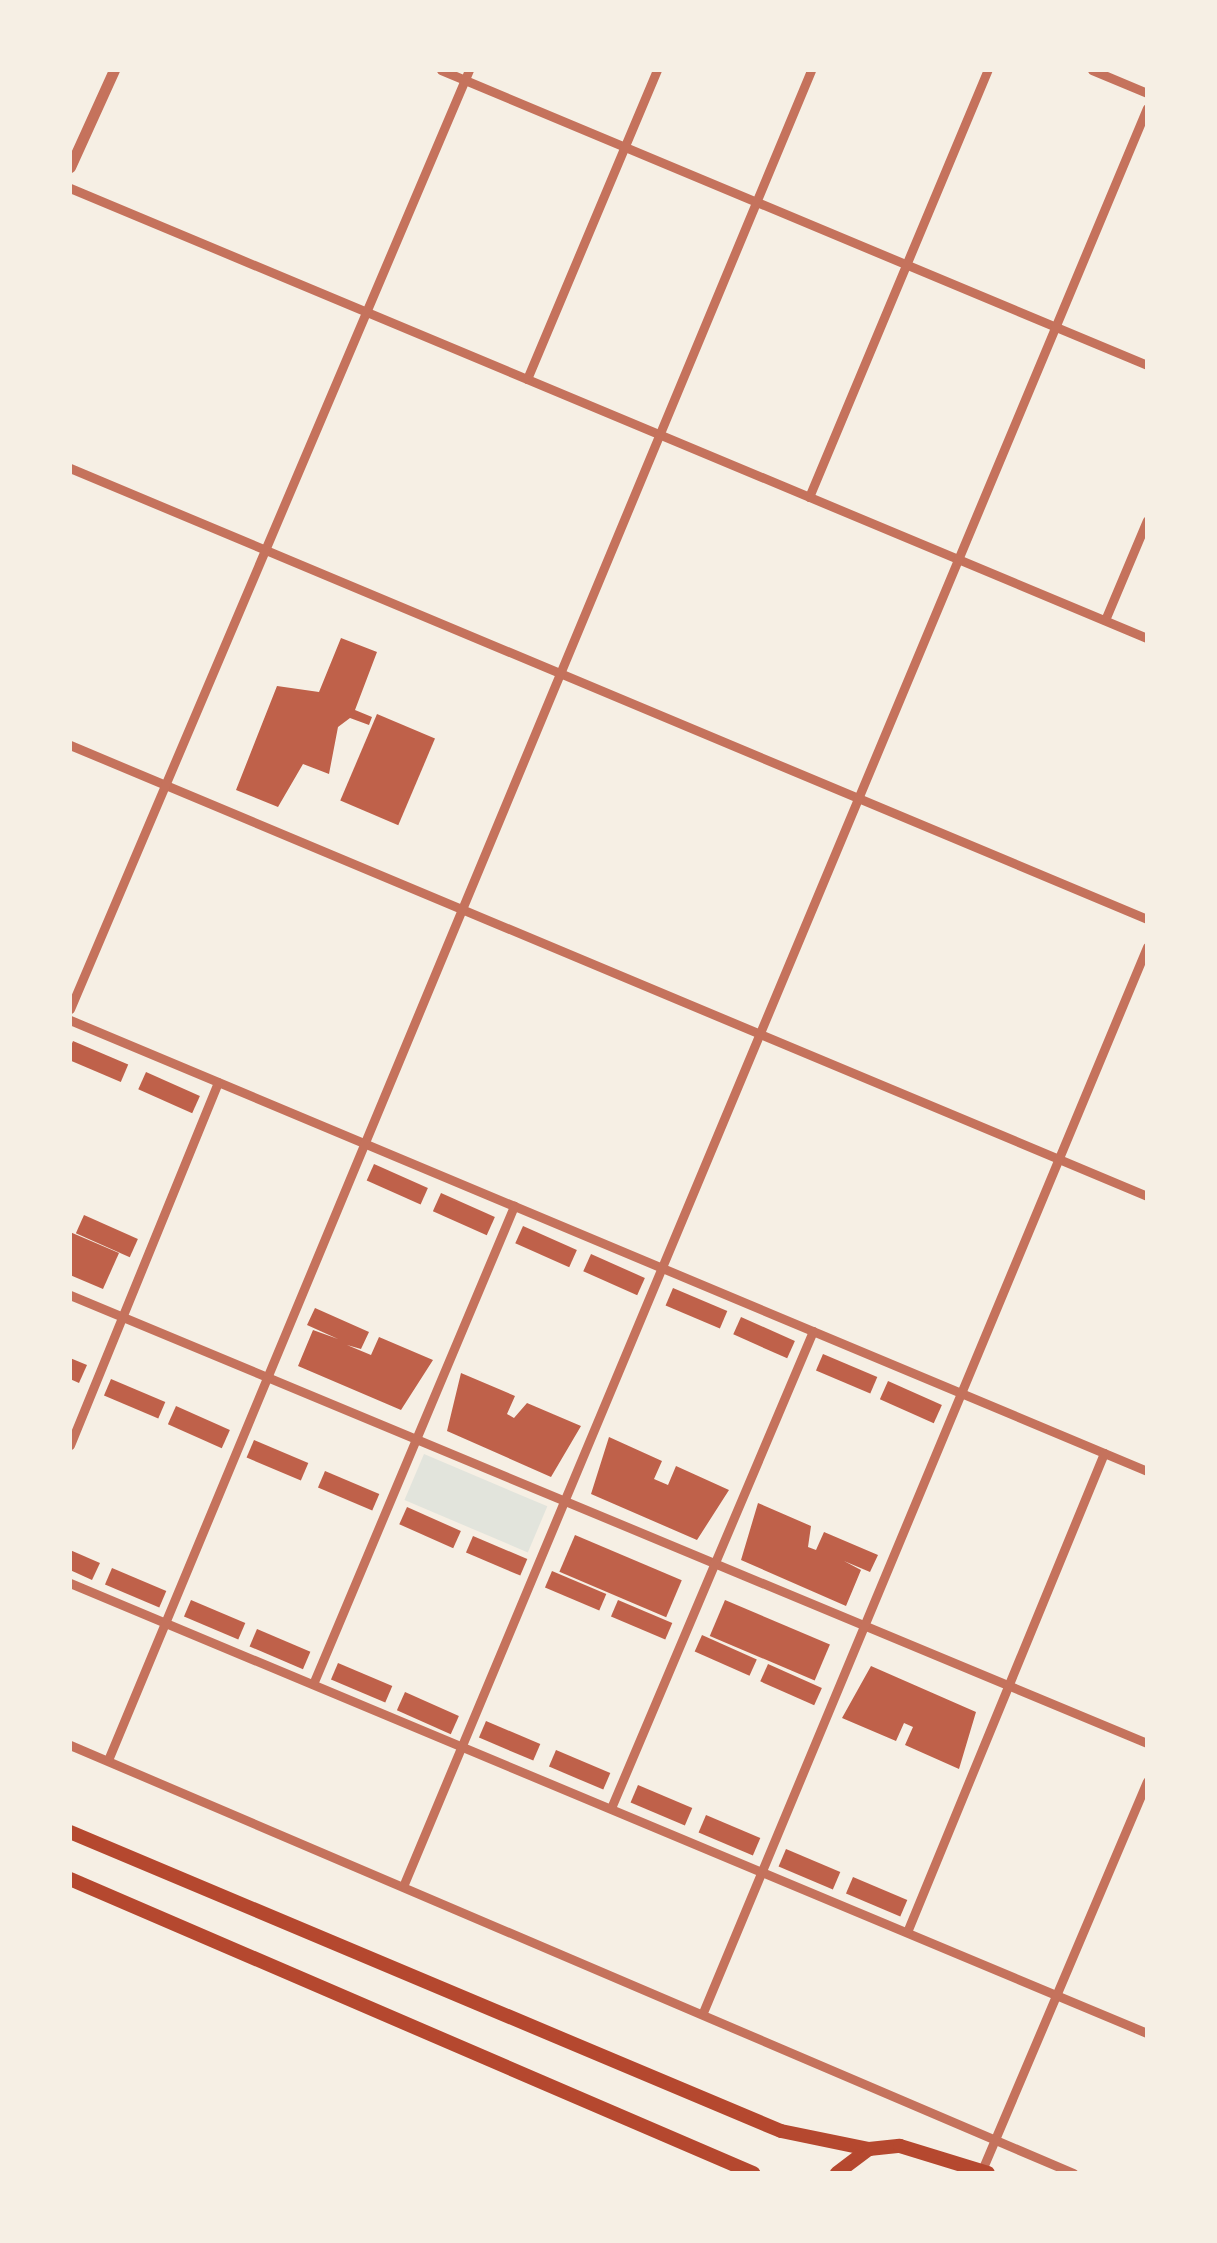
<!DOCTYPE html>
<style>
body{margin:0}
#map{position:relative;width:1217px;height:2243px;overflow:hidden;background:#f6efe4;font-family:"Source Sans 3",sans-serif}
div>[style]{position:absolute}
.green>*{inset:0;background:#e2e4dc;transform-origin:0 0}
.building>*{inset:0;background:#bf614a;transform-origin:0 0}
.minor>*{height:9px;margin:-4.5px;padding:0 4.5px;transform-origin:4.5px;border-radius:4.5px;background:#c5725c}
.tertiary>*{height:11px;margin:-5.5px;padding:0 5.5px;transform-origin:5.5px;border-radius:5.5px;background:#c5725c}
.primary>*{height:14px;margin:-7px;padding:0 7px;transform-origin:7px;border-radius:7px;background:#b5482f}
span{translate:-50% -50%;white-space:nowrap;text-align:center;line-height:1.15;-webkit-text-stroke:10px #f6efe4;paint-order:stroke}
.frame{position:absolute;inset:0;border:72px solid #f6efe4;pointer-events:none}
</style>
<div id="map">
<div class="green">
<i style="left:424px;top:1454px;width:134px;height:50px;rotate:23deg"></i>
</div>
<div class="building">
<i style="clip-path:polygon(341px 638px,377px 652px,355px 710px,372px 717px,369px 725px,350px 718px,338px 727px,329px 774px,303px 764px,278px 807px,236px 790px,277px 686px,319px 692px)"></i>
<i style="left:377px;top:714px;width:63px;height:94px;rotate:23deg"></i>
<i style="left:73px;top:1041px;width:60px;height:19px;rotate:23deg"></i>
<i style="left:146px;top:1072px;width:59px;height:19px;rotate:24deg"></i>
<i style="left:374px;top:1164px;width:59px;height:18px;rotate:24deg"></i>
<i style="left:441px;top:1193px;width:59px;height:20px;rotate:24deg"></i>
<i style="left:84px;top:1215px;width:59px;height:20px;rotate:24deg"></i>
<i style="left:523px;top:1226px;width:59px;height:19px;rotate:24deg"></i>
<i style="clip-path:polygon(70px 1232px,119px 1253px,103px 1289px,70px 1275px)"></i>
<i style="left:591px;top:1254px;width:59px;height:19px;rotate:24deg"></i>
<i style="left:673px;top:1288px;width:59px;height:19px;rotate:23deg"></i>
<i style="clip-path:polygon(315px 1308px,369px 1332px,361px 1349px,347px 1345px,371px 1355px,379px 1337px,433px 1360px,401px 1410px,298px 1366px,313px 1330px,338px 1339px,307px 1325px)"></i>
<i style="left:741px;top:1317px;width:59px;height:19px;rotate:24deg"></i>
<i style="left:823px;top:1354px;width:59px;height:18px;rotate:23deg"></i>
<i style="clip-path:polygon(70px 1358px,87px 1365px,79px 1383px,70px 1379px)"></i>
<i style="clip-path:polygon(461px 1373px,515px 1396px,507px 1414px,514px 1418px,527px 1403px,581px 1426px,551px 1477px,447px 1431px)"></i>
<i style="left:111px;top:1379px;width:59px;height:18px;rotate:23deg"></i>
<i style="left:888px;top:1381px;width:59px;height:20px;rotate:24deg"></i>
<i style="left:176px;top:1406px;width:59px;height:20px;rotate:24deg"></i>
<i style="clip-path:polygon(609px 1437px,662px 1461px,654px 1479px,668px 1485px,676px 1466px,729px 1490px,697px 1540px,591px 1494px)"></i>
<i style="left:254px;top:1440px;width:59px;height:19px;rotate:23deg"></i>
<i style="left:325px;top:1471px;width:59px;height:18px;rotate:23deg"></i>
<i style="clip-path:polygon(758px 1503px,811px 1526px,808px 1547px,816px 1550px,824px 1532px,878px 1555px,870px 1572px,844px 1561px,861px 1570px,846px 1606px,741px 1560px)"></i>
<i style="left:407px;top:1507px;width:59px;height:19px;rotate:24deg"></i>
<i style="left:575px;top:1535px;width:116px;height:40px;rotate:23deg"></i>
<i style="left:473px;top:1536px;width:59px;height:18px;rotate:23deg"></i>
<i style="clip-path:polygon(70px 1550px,100px 1563px,92px 1580px,70px 1570px)"></i>
<i style="left:112px;top:1568px;width:59px;height:18px;rotate:23deg"></i>
<i style="left:552px;top:1571px;width:59px;height:18px;rotate:23deg"></i>
<i style="left:191px;top:1600px;width:59px;height:18px;rotate:23deg"></i>
<i style="left:618px;top:1600px;width:59px;height:18px;rotate:23deg"></i>
<i style="left:725px;top:1600px;width:114px;height:39px;rotate:23deg"></i>
<i style="left:257px;top:1629px;width:58px;height:19px;rotate:23deg"></i>
<i style="left:702px;top:1635px;width:60px;height:18px;rotate:24deg"></i>
<i style="left:338px;top:1663px;width:59px;height:18px;rotate:23deg"></i>
<i style="left:768px;top:1664px;width:59px;height:19px;rotate:24deg"></i>
<i style="clip-path:polygon(871px 1666px,976px 1712px,959px 1769px,905px 1745px,913px 1727px,904px 1723px,896px 1741px,842px 1718px)"></i>
<i style="left:405px;top:1692px;width:59px;height:20px;rotate:24deg"></i>
<i style="left:486px;top:1721px;width:59px;height:18px;rotate:23deg"></i>
<i style="left:556px;top:1750px;width:59px;height:18px;rotate:23deg"></i>
<i style="left:638px;top:1785px;width:59px;height:19px;rotate:23deg"></i>
<i style="left:706px;top:1815px;width:59px;height:19px;rotate:23deg"></i>
<i style="left:786px;top:1849px;width:59px;height:19px;rotate:23deg"></i>
<i style="left:853px;top:1877px;width:59px;height:18px;rotate:23deg"></i>
</div>
<div class="minor">
<i style="left:441px;top:70px;width:765px;rotate:22.68deg"></i>
<i style="left:1092px;top:70px;width:60px;rotate:22.7deg"></i>
<i style="left:70px;top:188px;width:1167px;rotate:22.68deg"></i>
<i style="left:527px;top:379px;width:335px;rotate:-67.2deg"></i>
<i style="left:70px;top:468px;width:1168px;rotate:22.72deg"></i>
<i style="left:809px;top:497px;width:463px;rotate:-67.3deg"></i>
<i style="left:1105px;top:620px;width:108px;rotate:-67.2deg"></i>
<i style="left:70px;top:745px;width:1168px;rotate:22.72deg"></i>
<i style="left:70px;top:1009px;width:1020px;rotate:-66.98deg"></i>
<i style="left:70px;top:1020px;width:1168px;rotate:22.72deg"></i>
<i style="left:70px;top:1295px;width:1166px;rotate:22.59deg"></i>
<i style="left:70px;top:1445px;width:392px;rotate:-67.8deg"></i>
<i style="left:70px;top:1583px;width:1167px;rotate:22.68deg"></i>
<i style="left:313px;top:1684px;width:519px;rotate:-67.19deg"></i>
<i style="left:70px;top:1745px;width:1091px;rotate:23.11deg"></i>
<i style="left:108px;top:1760px;width:1830px;rotate:-67.41deg"></i>
<i style="left:611px;top:1808px;width:518px;rotate:-67.05deg"></i>
<i style="left:404px;top:1884px;width:1925px;rotate:-67.3deg"></i>
<i style="left:907px;top:1932px;width:518px;rotate:-67.64deg"></i>
<i style="left:704px;top:2010px;width:1152px;rotate:-67.38deg"></i>
<i style="left:982px;top:2170px;width:422px;rotate:-67deg"></i>
</div>
<div class="tertiary">
<i style="left:70px;top:167px;width:107px;rotate:-65.6deg"></i>
</div>
<div class="primary">
<i style="left:70px;top:1832px;width:771px;rotate:22.81deg"></i>
<i style="left:781px;top:2131px;width:90px;rotate:11.6deg"></i>
<i style="left:70px;top:1879px;width:744px;rotate:23.29deg"></i>
<i style="left:837px;top:2173px;width:40px;rotate:-37deg"></i>
<i style="left:869px;top:2149px;width:31px;rotate:-6deg"></i>
<i style="left:900px;top:2146px;width:92px;rotate:17.1deg"></i>
</div>
<div class="frame"></div>
</div>
